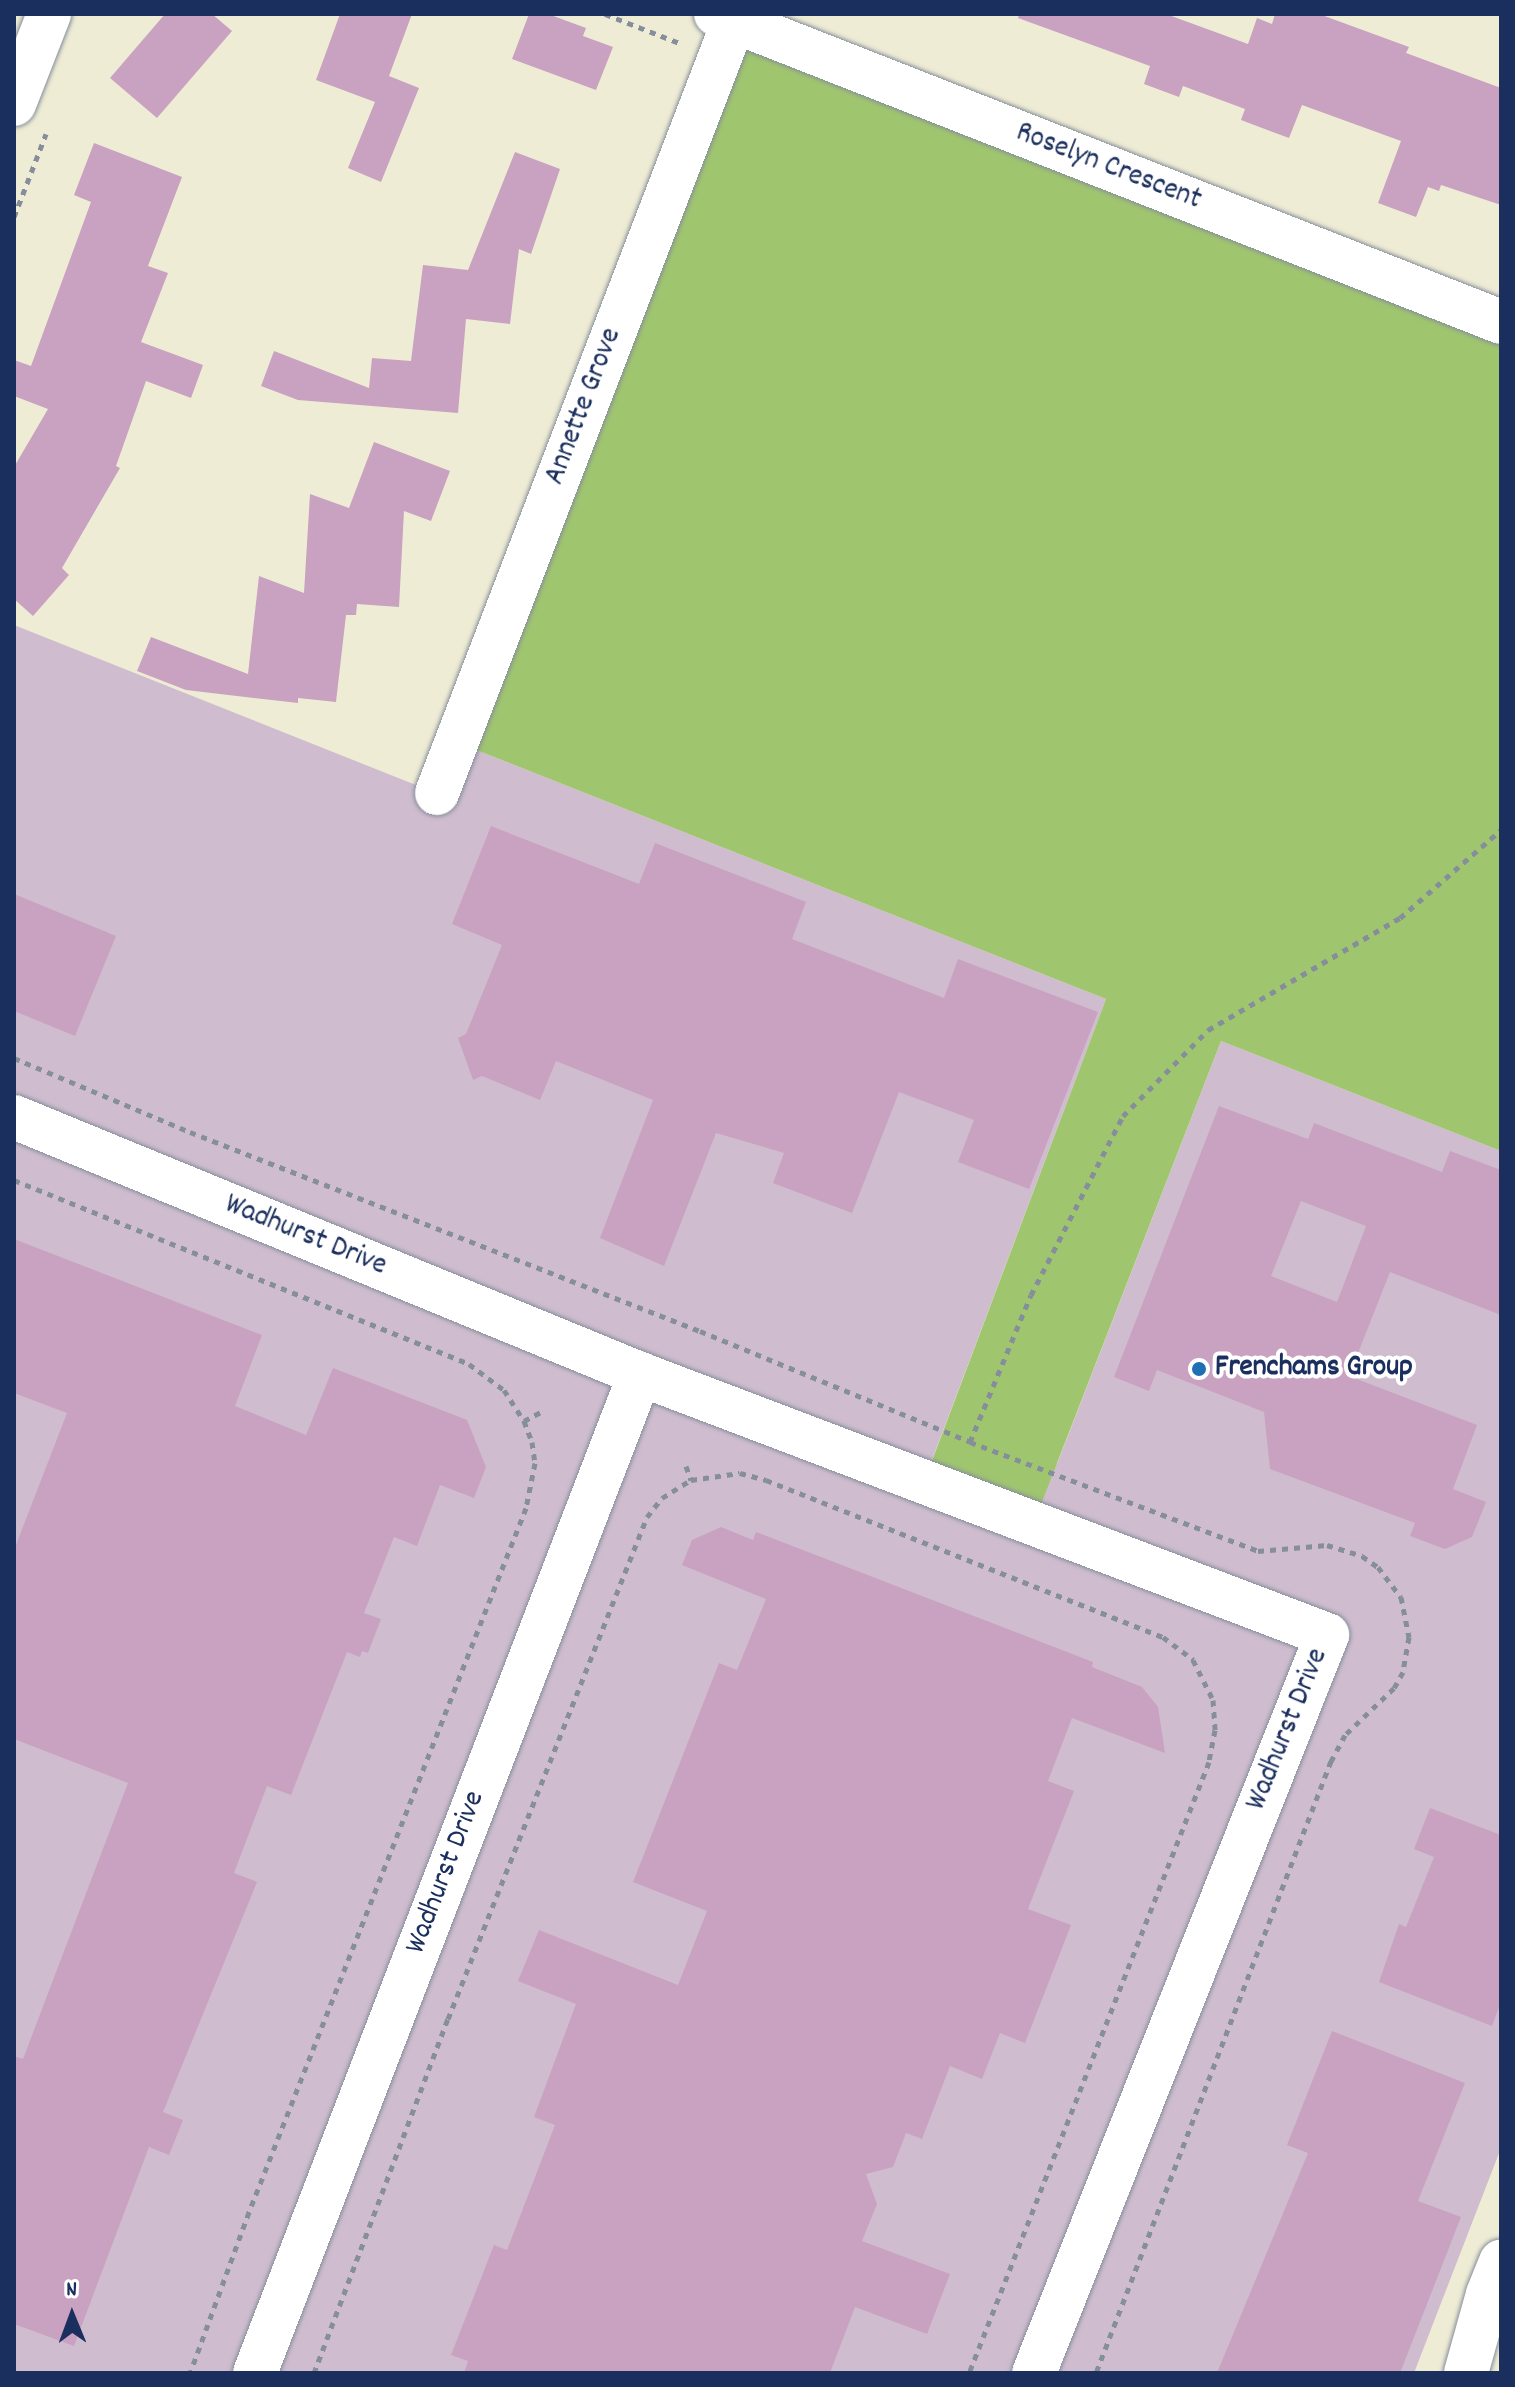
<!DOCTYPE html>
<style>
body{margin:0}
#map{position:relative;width:1515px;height:2387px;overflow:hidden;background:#efecd5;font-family:Dekko,sans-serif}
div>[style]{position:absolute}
.industrial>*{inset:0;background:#cfbdcf}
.green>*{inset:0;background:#a0c56f}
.building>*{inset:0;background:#c8a2c0}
.path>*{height:5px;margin-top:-2.5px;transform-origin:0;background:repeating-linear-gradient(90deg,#858e9a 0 6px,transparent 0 12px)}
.roads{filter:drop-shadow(0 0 2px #858e9a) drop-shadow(0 0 2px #858e9a)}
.minor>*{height:44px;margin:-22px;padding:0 22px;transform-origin:22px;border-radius:22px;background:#fff}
.dots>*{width:22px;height:22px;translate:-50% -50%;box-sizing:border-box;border:4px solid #fff;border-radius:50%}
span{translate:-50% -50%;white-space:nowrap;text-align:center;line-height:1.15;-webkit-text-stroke:8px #fff;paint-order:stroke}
.street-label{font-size:30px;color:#1b2f5e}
.poi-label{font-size:30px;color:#1b2f5e;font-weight:700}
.left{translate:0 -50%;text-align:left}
.frame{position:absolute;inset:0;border:16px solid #1b2f5e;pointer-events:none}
.north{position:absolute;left:32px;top:2275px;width:80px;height:80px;-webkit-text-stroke:6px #fff;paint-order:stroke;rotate:359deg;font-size:22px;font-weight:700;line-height:32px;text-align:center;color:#1b2f5e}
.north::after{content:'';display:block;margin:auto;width:28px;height:36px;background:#1b2f5e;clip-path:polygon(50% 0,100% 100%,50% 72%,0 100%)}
</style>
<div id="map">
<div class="industrial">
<i style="clip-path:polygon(14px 625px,436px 793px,456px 742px,1106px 999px,924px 1481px,1057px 1464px,1221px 1041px,1501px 1151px,1501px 2148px,1414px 2373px,14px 2373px)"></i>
</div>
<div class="green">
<i style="clip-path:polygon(734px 21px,1501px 322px,1501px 1151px,1221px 1041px,1033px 1525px,924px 1482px,1106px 999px,456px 742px)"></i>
</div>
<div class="building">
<i style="clip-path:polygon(165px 14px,212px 14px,232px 31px,157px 118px,110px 78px)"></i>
<i style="clip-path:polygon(340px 14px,412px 14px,389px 76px,419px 88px,381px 182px,348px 168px,375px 102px,316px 80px)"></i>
<i style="clip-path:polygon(529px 14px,548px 14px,586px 28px,583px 36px,613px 47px,596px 90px,512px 59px)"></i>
<i style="clip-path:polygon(1019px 14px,1166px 14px,1248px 44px,1257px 18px,1272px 24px,1275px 14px,1319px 14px,1409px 47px,1406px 53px,1501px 88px,1501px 205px,1441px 185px,1439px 191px,1428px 187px,1416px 217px,1378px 203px,1401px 141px,1302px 105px,1289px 138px,1241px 120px,1245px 109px,1183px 86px,1179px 97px,1144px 84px,1150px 66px,1018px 18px)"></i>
<i style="clip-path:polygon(94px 143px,182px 177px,148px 266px,168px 273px,141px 342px,203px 365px,191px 398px,146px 381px,116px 466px,120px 468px,62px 568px,69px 575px,33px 616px,14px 599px,14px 467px,48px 409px,14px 396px,14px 360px,31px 366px,91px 202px,74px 195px)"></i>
<i style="clip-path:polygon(515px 152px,560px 169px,531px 254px,519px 249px,510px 324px,466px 319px,458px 413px,298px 400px,261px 386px,274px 351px,369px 388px,372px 358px,411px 361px,423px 265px,468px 270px)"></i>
<i style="clip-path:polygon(374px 442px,450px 471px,431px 521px,404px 511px,399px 607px,357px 604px,356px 615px,346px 615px,336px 702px,298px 698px,298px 703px,186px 690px,137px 671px,151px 637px,248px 674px,259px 576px,304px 593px,310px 494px,349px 508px)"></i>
<i style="clip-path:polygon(491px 826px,639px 884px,655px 843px,806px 902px,792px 939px,944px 998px,958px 959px,1098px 1012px,1029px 1189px,958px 1162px,974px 1120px,899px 1092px,852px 1213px,773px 1183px,784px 1153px,716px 1133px,664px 1266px,600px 1238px,653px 1100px,556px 1061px,540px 1100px,482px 1076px,473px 1080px,458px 1038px,466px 1034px,502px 945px,452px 924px)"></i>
<i style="clip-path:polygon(14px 894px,116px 936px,75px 1036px,14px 1011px)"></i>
<i style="clip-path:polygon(evenodd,1219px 1106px,1308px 1139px,1314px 1123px,1442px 1172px,1450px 1151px,1501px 1170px,1501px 1315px,1390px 1272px,1349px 1376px,1477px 1425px,1453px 1489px,1486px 1502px,1472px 1537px,1445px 1549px,1410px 1536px,1415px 1523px,1270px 1469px,1264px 1412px,1157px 1370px,1149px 1391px,1114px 1377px,1219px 1106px,1301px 1201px,1366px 1226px,1337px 1302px,1271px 1276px,1301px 1201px)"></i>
<i style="clip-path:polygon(14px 1239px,262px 1335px,235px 1406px,306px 1435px,333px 1368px,467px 1420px,486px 1467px,474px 1498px,440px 1485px,417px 1546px,394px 1537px,364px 1613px,381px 1619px,368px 1653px,362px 1651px,360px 1657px,347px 1652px,291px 1795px,267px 1786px,234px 1873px,257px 1882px,163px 2112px,183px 2120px,169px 2155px,149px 2147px,74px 2346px,14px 2324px,14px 2056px,23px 2059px,128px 1783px,14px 1739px,14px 1550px,67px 1413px,14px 1393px)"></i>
<i style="clip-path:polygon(721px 1527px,753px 1540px,756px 1532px,1093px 1662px,1092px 1667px,1142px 1687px,1158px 1707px,1165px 1753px,1072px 1718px,1048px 1781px,1074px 1791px,1028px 1909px,1071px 1925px,1025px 2043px,1000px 2033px,982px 2079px,950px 2066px,922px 2139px,906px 2133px,893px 2167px,866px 2174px,877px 2204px,862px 2241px,950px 2274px,927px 2334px,855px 2307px,830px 2373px,464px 2373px,468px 2361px,451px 2355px,494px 2245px,507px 2250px,555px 2125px,534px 2117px,576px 2004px,518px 1981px,539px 1930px,678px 1985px,707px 1911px,633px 1882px,719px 1663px,737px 1670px,766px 1599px,682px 1565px,692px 1540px)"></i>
<i style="clip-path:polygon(1430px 1808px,1501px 1835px,1501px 2002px,1492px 2026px,1379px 1982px,1399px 1924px,1406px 1927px,1434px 1857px,1414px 1849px)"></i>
<i style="clip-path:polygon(1332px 2031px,1465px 2083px,1418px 2201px,1461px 2217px,1400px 2373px,1217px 2373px,1308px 2153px,1287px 2145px)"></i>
</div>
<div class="path">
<i style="left:605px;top:14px;width:83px;rotate:21.3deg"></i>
<i style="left:14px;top:217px;width:89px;rotate:-68.9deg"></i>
<i style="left:14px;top:1058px;width:191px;rotate:22.8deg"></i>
<i style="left:190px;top:1132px;width:547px;rotate:21.32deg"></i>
<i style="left:700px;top:1331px;width:292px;rotate:22.3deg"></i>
<i style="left:970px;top:1442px;width:308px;rotate:20.7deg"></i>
<i style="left:1258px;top:1551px;width:69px;rotate:-5deg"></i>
<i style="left:1327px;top:1545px;width:37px;rotate:17deg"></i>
<i style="left:1362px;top:1556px;width:19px;rotate:35deg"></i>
<i style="left:1378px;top:1567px;width:38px;rotate:53deg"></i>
<i style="left:1401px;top:1597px;width:41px;rotate:78.7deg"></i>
<i style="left:1409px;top:1637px;width:36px;rotate:100deg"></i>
<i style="left:1403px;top:1672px;width:18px;rotate:119deg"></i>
<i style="left:1394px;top:1688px;width:68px;rotate:136.2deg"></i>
<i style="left:1345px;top:1735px;width:30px;rotate:118deg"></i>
<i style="left:1331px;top:1761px;width:656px;rotate:111.01deg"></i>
<i style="left:14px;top:1180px;width:491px;rotate:22deg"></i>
<i style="left:469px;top:1364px;width:44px;rotate:36.6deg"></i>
<i style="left:504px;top:1390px;width:37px;rotate:57deg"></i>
<i style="left:524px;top:1421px;width:22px;rotate:69deg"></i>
<i style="left:532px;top:1442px;width:21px;rotate:82deg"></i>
<i style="left:535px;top:1463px;width:46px;rotate:101.3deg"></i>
<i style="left:526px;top:1508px;width:757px;rotate:111.48deg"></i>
<i style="left:249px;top:2212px;width:171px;rotate:110.1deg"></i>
<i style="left:524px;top:1421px;width:19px;rotate:-28deg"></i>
<i style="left:970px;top:1442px;width:159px;rotate:-67.5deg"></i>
<i style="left:1031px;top:1295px;width:201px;rotate:-62.8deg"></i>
<i style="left:1123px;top:1116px;width:121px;rotate:-45.3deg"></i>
<i style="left:1208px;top:1030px;width:222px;rotate:-30.3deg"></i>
<i style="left:1400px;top:918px;width:134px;rotate:-41.1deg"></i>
<i style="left:686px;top:1466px;width:15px;rotate:70deg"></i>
<i style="left:314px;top:2373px;width:379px;rotate:-69.3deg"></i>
<i style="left:448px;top:2019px;width:540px;rotate:-68.38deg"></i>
<i style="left:647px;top:1517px;width:24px;rotate:-52deg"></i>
<i style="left:662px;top:1498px;width:34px;rotate:-32deg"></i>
<i style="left:691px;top:1480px;width:49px;rotate:-8.1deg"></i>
<i style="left:740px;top:1473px;width:27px;rotate:15deg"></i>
<i style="left:766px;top:1480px;width:427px;rotate:21.6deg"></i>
<i style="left:1163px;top:1637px;width:38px;rotate:37deg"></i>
<i style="left:1193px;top:1660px;width:45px;rotate:63.4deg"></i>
<i style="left:1213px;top:1700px;width:30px;rotate:86deg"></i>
<i style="left:1215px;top:1730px;width:33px;rotate:101deg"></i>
<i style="left:1209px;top:1762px;width:656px;rotate:111.44deg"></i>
</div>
<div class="roads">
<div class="minor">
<i style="left:716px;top:14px;width:843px;rotate:21.42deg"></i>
<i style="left:14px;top:104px;width:97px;rotate:-68.7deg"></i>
<i style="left:437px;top:793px;width:827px;rotate:-68.96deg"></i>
<i style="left:14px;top:1117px;width:677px;rotate:22.32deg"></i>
<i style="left:640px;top:1374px;width:735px;rotate:20.8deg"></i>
<i style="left:1327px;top:1635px;width:794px;rotate:111.65deg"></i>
<i style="left:255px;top:2373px;width:1071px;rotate:-68.92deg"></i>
<i style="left:1466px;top:2373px;width:82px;rotate:-74.4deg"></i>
<i style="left:1488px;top:2294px;width:35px;rotate:-68deg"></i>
</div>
</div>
<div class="dots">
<i style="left:1199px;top:1369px;background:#1f6fb2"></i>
</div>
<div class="street-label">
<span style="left:1108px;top:168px;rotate:21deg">Roselyn Crescent</span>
<span style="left:585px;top:407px;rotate:-69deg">Annette Grove</span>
<span style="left:305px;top:1237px;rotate:22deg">Wadhurst Drive</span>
<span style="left:1289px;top:1730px;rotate:-68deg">Wadhurst Drive</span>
<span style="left:447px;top:1873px;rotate:-69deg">Wadhurst Drive</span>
</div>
<div class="poi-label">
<span class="left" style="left:1215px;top:1369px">Frenchams Group</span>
</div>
<div class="frame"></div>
<div class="north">N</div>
</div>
